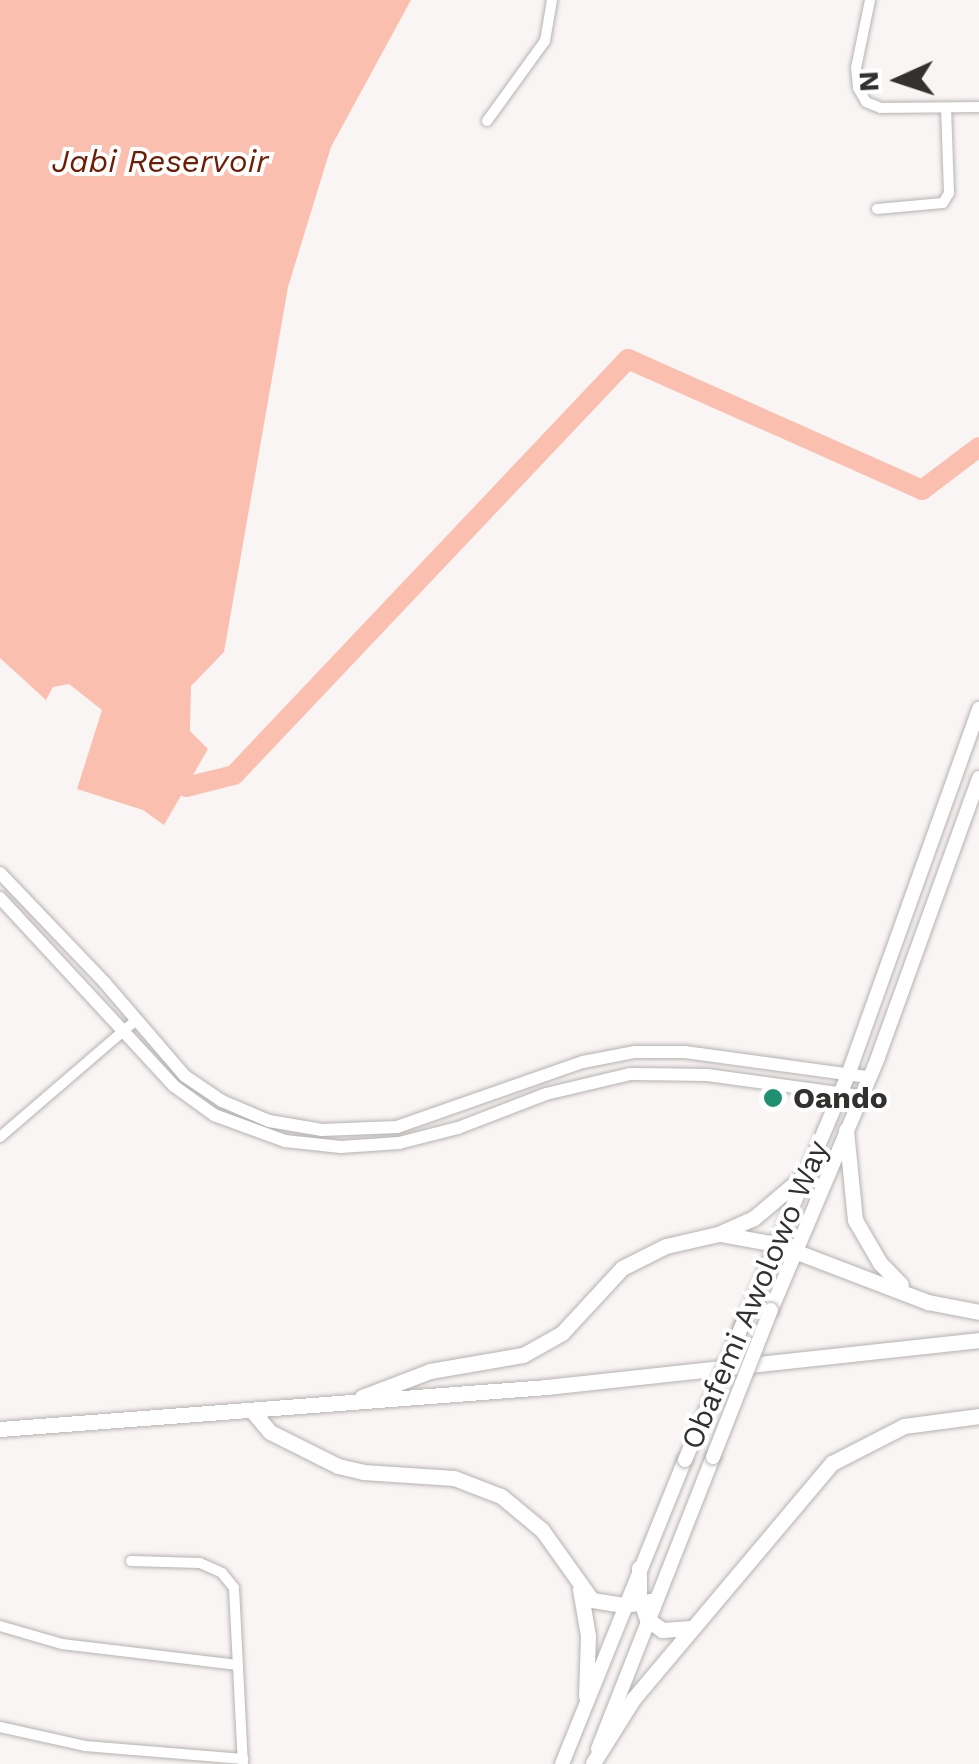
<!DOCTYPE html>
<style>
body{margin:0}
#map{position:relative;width:979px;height:1764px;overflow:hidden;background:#f9f5f4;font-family:"Work Sans",sans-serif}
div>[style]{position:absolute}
.water>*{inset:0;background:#fabfaf}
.river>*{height:20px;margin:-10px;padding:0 10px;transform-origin:10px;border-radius:10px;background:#fabfaf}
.roads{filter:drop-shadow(0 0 2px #b6b2b1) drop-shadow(0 0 2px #b6b2b1)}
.minor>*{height:10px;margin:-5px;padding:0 5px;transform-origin:5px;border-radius:5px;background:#fff}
.tertiary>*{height:12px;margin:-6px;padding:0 6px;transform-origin:6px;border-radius:6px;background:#fff}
.secondary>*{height:14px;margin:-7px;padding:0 7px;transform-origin:7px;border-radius:7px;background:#fff}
.primary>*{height:15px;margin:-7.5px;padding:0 7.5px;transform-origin:7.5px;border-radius:7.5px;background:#fff}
.bridges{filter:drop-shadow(0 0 2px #b6b2b1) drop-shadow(0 0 2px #b6b2b1)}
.secondary-bridge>*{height:14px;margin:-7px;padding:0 7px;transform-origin:7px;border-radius:7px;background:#fff}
.dots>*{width:28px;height:28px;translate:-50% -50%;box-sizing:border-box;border:5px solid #fff;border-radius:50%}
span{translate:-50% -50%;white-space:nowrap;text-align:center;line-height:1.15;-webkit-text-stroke:8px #fff;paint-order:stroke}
.poi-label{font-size:30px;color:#323130;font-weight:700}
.left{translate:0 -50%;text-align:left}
.street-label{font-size:30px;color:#323130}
.water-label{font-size:32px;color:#6e1c03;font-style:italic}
.north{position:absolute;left:849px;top:30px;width:100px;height:100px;-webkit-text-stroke:8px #fff;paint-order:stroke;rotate:267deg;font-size:28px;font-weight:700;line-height:40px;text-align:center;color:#323130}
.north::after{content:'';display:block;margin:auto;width:35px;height:45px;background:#323130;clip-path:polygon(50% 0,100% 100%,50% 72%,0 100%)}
</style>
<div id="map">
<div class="water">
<i style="clip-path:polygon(0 0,411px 0,331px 147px,288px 287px,224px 652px,191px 686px,190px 731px,208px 749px,164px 825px,143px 810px,77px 789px,102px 710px,69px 684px,53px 687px,46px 700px,0 658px)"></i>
</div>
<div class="river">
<i style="left:186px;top:787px;width:49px;rotate:-14deg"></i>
<i style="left:234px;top:775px;width:573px;rotate:-46.56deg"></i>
<i style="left:628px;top:359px;width:322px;rotate:24deg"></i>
<i style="left:922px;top:490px;width:71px;rotate:-37deg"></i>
</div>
<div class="roads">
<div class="minor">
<i style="left:870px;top:0;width:69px;rotate:101.6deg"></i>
<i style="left:856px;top:68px;width:20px;rotate:84deg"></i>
<i style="left:858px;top:88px;width:16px;rotate:60deg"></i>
<i style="left:866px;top:102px;width:16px;rotate:22deg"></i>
<i style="left:881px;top:108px;width:98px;rotate:-0.6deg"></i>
<i style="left:487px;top:121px;width:99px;rotate:-54.1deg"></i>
<i style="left:545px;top:41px;width:42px;rotate:-80.3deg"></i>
<i style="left:877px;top:209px;width:66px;rotate:-5.2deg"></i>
<i style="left:943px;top:203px;width:12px;rotate:-59deg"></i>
<i style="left:949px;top:193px;width:85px;rotate:-92deg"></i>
<i style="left:0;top:1137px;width:178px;rotate:-40.7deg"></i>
<i style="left:131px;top:1561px;width:69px;rotate:1.7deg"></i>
<i style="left:200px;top:1563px;width:24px;rotate:24deg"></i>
<i style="left:222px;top:1573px;width:19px;rotate:51deg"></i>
<i style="left:234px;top:1588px;width:176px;rotate:87.1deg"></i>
<i style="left:0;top:1626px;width:65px;rotate:16.2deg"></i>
<i style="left:62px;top:1644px;width:177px;rotate:6.8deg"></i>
<i style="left:0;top:1727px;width:87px;rotate:12.6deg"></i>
<i style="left:85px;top:1746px;width:159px;rotate:4.7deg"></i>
</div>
<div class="tertiary">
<i style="left:0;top:873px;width:152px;rotate:46.3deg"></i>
<i style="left:105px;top:983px;width:123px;rotate:49.3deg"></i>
<i style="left:185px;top:1076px;width:45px;rotate:34deg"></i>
<i style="left:222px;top:1101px;width:51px;rotate:23.1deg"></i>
<i style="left:269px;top:1121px;width:54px;rotate:9.6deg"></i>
<i style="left:322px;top:1130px;width:75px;rotate:-2.3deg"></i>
<i style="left:397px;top:1127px;width:197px;rotate:-19.3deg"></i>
<i style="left:583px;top:1062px;width:53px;rotate:-10.9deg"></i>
<i style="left:635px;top:1052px;width:50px"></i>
<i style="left:685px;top:1052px;width:185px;rotate:7.8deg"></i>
<i style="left:0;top:898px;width:256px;rotate:47.2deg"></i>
<i style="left:174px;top:1086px;width:49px;rotate:35.9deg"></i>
<i style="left:214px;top:1115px;width:76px;rotate:20.1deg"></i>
<i style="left:285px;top:1141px;width:56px;rotate:6.1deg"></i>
<i style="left:341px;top:1147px;width:58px;rotate:-3.9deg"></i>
<i style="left:399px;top:1143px;width:61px;rotate:-14.3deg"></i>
<i style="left:458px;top:1128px;width:94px;rotate:-21.1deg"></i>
<i style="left:546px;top:1094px;width:86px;rotate:-13.4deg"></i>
<i style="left:630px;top:1074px;width:77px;rotate:0.7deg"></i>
<i style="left:707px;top:1075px;width:154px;rotate:7.8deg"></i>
</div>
<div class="secondary">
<i style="left:771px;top:1310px;width:272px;rotate:-67deg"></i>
<i style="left:877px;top:1060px;width:300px;rotate:-70.1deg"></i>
<i style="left:742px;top:1326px;width:272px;rotate:-67.1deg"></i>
<i style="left:848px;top:1075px;width:389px;rotate:-70.3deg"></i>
<i style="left:598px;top:1749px;width:314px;rotate:-68.5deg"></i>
<i style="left:562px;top:1764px;width:328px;rotate:-68deg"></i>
</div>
<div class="primary">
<i style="left:846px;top:1130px;width:90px;rotate:84.3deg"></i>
<i style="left:855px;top:1220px;width:50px;rotate:59.8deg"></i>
<i style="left:880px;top:1263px;width:30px;rotate:46deg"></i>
<i style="left:721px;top:1234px;width:56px;rotate:10.3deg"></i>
<i style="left:776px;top:1244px;width:163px;rotate:20.9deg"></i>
<i style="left:928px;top:1302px;width:52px;rotate:11.1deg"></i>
<i style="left:362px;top:1397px;width:73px;rotate:-20.9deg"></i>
<i style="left:430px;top:1371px;width:94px;rotate:-9.8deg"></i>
<i style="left:523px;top:1355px;width:45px;rotate:-29.4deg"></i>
<i style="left:562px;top:1333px;width:88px;rotate:-47.3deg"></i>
<i style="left:622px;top:1268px;width:49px;rotate:-26.6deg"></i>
<i style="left:666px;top:1246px;width:53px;rotate:-13deg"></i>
<i style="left:718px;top:1234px;width:39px;rotate:-24deg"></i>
<i style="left:754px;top:1218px;width:68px;rotate:-40.2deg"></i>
<i style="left:254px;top:1413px;width:25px;rotate:50deg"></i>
<i style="left:270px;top:1432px;width:76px;rotate:26.6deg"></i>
<i style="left:338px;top:1466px;width:26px;rotate:13deg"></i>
<i style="left:363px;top:1472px;width:91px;rotate:3.8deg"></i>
<i style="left:454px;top:1478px;width:50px;rotate:21deg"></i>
<i style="left:501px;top:1496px;width:53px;rotate:39.7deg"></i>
<i style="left:542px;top:1530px;width:86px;rotate:54.5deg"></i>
<i style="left:592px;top:1600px;width:32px;rotate:9deg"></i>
<i style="left:624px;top:1605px;width:30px;rotate:-9deg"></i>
<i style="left:0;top:1429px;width:549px;rotate:-4.39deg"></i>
<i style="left:547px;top:1387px;width:435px;rotate:-6.2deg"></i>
<i style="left:639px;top:1568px;width:29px;rotate:90deg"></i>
<i style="left:639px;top:1597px;width:23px;rotate:70deg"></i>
<i style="left:647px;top:1619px;width:19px;rotate:36deg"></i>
<i style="left:662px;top:1630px;width:29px;rotate:-4deg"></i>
<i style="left:580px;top:1589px;width:48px;rotate:80.3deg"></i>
<i style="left:588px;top:1636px;width:60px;rotate:91.9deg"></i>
<i style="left:593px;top:1763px;width:77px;rotate:-57.8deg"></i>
<i style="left:634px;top:1698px;width:307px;rotate:-49.9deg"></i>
<i style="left:832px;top:1463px;width:81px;rotate:-27.2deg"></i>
<i style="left:904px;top:1426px;width:76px;rotate:-7.6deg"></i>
</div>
</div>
<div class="bridges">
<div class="secondary-bridge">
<i style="left:713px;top:1457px;width:158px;rotate:-68.5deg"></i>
<i style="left:685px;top:1460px;width:146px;rotate:-67deg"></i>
</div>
</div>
<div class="dots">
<i style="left:773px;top:1098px;background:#1f9072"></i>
</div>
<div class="poi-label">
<span class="left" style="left:793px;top:1098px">Oando</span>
</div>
<div class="street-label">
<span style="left:755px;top:1295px;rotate:-67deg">Obafemi Awolowo Way</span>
</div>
<div class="water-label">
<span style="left:160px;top:161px">Jabi Reservoir</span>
</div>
<div class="north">N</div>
</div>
